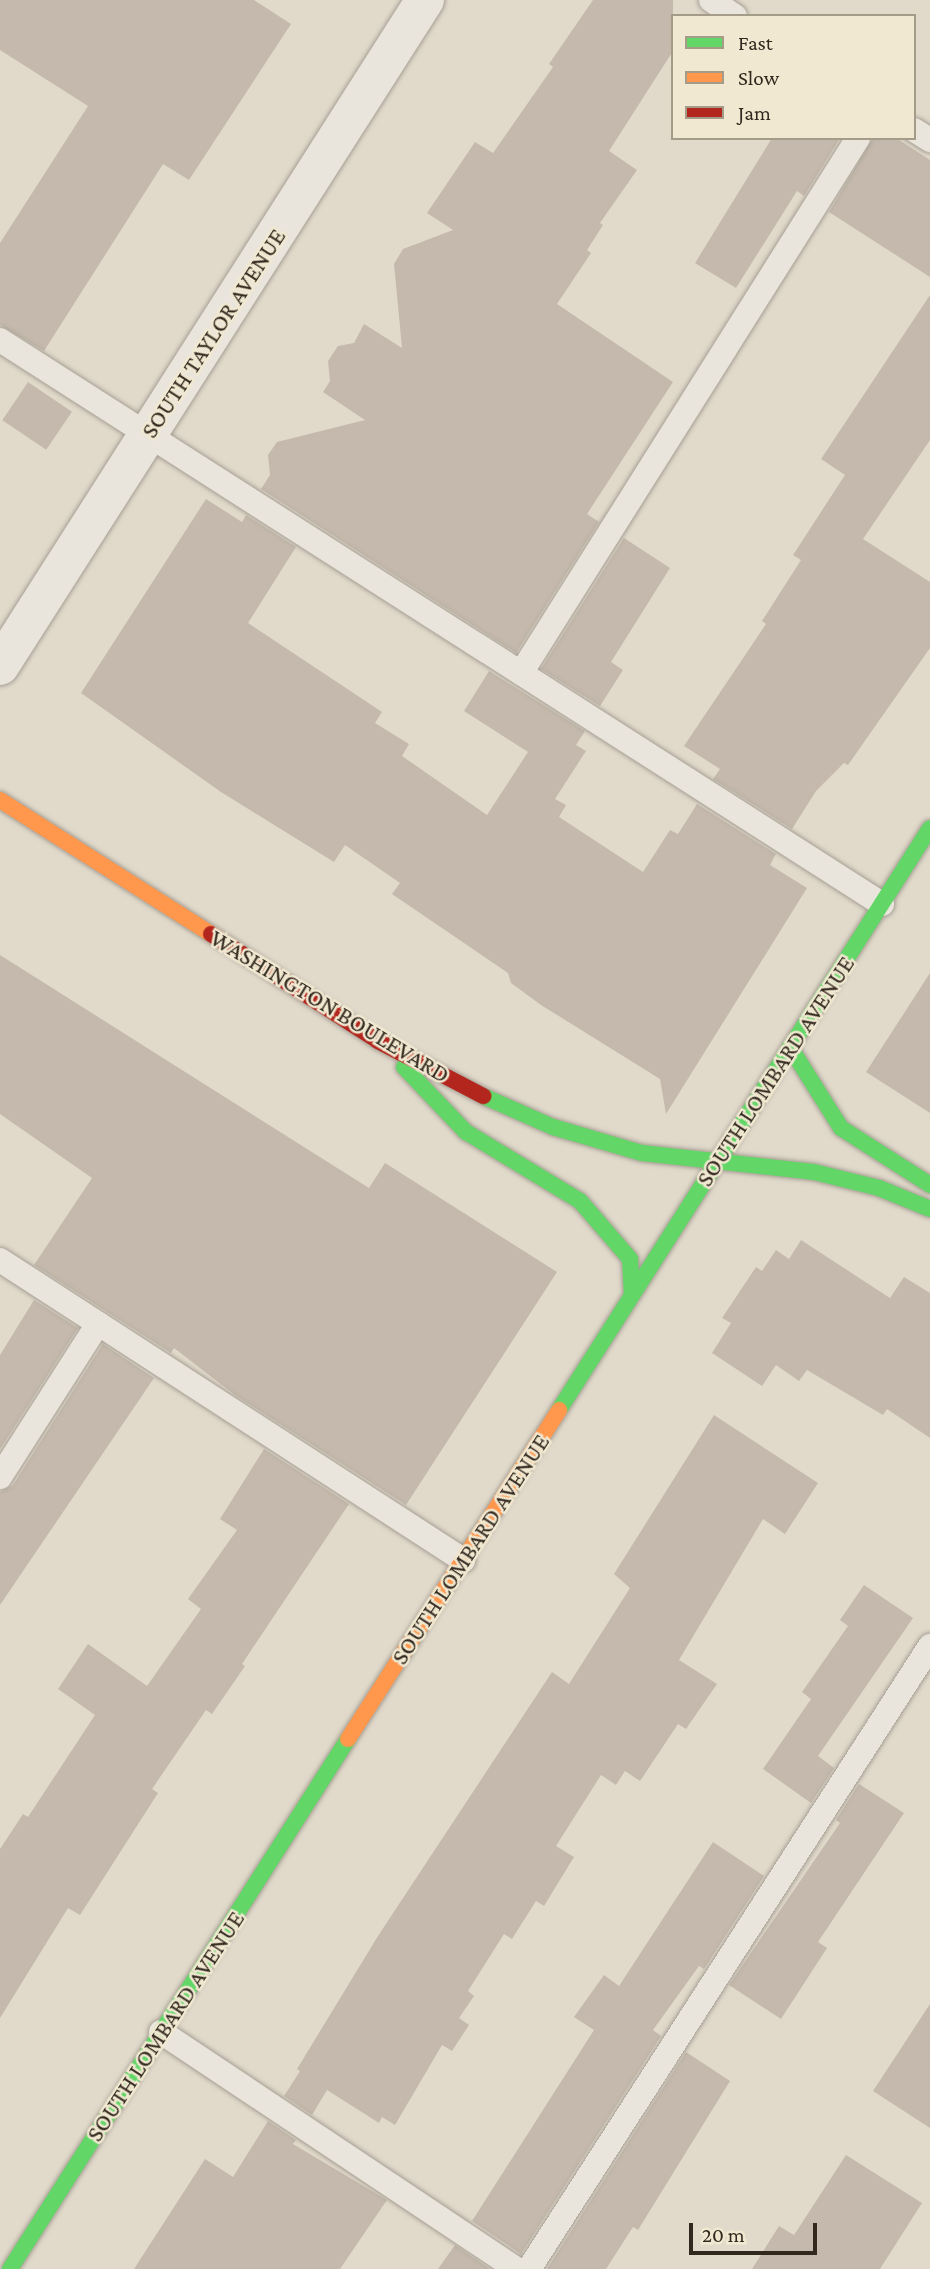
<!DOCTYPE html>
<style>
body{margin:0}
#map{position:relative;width:930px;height:2269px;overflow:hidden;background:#e1dacb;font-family:"Crimson Pro",serif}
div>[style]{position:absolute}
.building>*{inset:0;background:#c4b9ac;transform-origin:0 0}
.roads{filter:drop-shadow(0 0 2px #a69f94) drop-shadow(0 0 2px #a69f94)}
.lane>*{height:24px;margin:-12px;padding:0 12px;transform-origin:12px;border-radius:12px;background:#eae5dc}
.street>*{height:38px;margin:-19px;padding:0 19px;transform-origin:19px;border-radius:19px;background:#eae5dc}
.fast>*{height:16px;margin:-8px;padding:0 8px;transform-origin:8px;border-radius:8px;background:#63d668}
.slow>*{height:16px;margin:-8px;padding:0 8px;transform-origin:8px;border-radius:8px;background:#ff974d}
.jam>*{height:16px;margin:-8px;padding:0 8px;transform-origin:8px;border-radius:8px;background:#b3261e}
span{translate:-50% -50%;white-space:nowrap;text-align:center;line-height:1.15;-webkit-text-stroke:5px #f1e8d1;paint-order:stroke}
.street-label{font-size:24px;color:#32281e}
.legend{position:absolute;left:671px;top:14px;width:245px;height:126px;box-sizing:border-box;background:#f1e8d1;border:2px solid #a59b89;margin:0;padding:9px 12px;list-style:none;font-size:21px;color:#32281e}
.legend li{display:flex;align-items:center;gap:14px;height:35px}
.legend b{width:35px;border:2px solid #a59b89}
.scale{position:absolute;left:689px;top:2223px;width:128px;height:32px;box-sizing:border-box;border:4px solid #32281e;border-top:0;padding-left:9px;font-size:21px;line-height:24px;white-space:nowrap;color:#32281e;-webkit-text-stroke:5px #f1e8d1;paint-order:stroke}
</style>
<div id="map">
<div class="building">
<i style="clip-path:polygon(0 0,254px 0,291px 24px,189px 180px,163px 164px,44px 351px,0 325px,0 243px,88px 106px,0 50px)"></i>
<i style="clip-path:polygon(593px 0,673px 0,673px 51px,609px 151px,637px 170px,600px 223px,603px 225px,587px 250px,591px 253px,557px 304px,673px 382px,587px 514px,599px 522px,516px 653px,261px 489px,270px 475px,268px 455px,277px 442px,365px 420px,323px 392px,330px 381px,328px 361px,338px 346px,354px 343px,364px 324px,402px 348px,394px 264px,403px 249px,453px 230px,427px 213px,475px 142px,493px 153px,553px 67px,549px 64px)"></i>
<i style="clip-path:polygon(772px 138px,840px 138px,804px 196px,797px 191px,736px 288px,695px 263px)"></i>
<i style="clip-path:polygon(873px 138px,896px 138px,930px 160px,930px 277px,829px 212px)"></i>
<i style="clip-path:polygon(930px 295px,930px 440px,863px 539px,930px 582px,930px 648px,848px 765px,844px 763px,816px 791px,792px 829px,713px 779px,720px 769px,684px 746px,766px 624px,762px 621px,801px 560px,793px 555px,845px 475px,821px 459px)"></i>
<i style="left:28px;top:382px;width:53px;height:46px;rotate:34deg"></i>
<i style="clip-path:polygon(206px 499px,242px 522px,246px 515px,296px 547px,248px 623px,382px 712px,375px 723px,409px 744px,402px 756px,487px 815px,528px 752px,464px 711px,489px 671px,585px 731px,576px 745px,586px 751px,555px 799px,566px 805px,559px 817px,643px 872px,670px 830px,678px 834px,697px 804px,776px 854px,770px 865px,807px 888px,666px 1114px,660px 1079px,541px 1005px,511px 983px,508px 973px,392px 894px,400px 883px,345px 845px,334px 862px,221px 792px,81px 693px)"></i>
<i style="clip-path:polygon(624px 538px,670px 568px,611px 662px,623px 670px,600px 706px,541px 669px)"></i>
<i style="clip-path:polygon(0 955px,369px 1188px,385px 1163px,557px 1272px,406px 1505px,235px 1395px,174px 1348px,171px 1353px,34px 1265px,92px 1178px,0 1114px)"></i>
<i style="clip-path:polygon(930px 973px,930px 1113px,866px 1072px)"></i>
<i style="clip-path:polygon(801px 1240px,890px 1298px,904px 1277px,930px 1293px,930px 1438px,887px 1409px,883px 1415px,807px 1370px,799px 1381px,776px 1365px,762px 1386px,712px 1353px,731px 1323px,722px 1318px,756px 1267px,762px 1271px,776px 1250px,789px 1259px)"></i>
<i style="clip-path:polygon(34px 1300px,78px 1328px,0 1449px,0 1355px)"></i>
<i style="clip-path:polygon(103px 1344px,154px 1378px,0 1605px,0 1492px,13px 1485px)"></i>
<i style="clip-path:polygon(714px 1415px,818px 1483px,785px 1534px,763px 1519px,679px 1660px,717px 1684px,686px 1729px,678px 1724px,640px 1781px,625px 1771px,616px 1785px,601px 1775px,556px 1846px,574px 1857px,544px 1906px,536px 1901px,512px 1939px,504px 1934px,468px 1991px,474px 1996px,459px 2018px,469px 2025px,452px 2051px,442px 2045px,395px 2125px,382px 2117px,379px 2123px,327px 2090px,312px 2115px,284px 2096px,300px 2071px,297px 2069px,378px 1936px,552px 1672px,569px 1684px,630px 1588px,614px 1574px)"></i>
<i style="clip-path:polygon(264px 1449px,349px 1504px,242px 1664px,245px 1666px,212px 1714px,206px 1710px,152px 1789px,158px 1793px,80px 1915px,68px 1908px,0 2018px,0 1849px,23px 1814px,28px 1817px,95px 1715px,58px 1689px,88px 1644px,147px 1686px,201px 1609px,188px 1599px,237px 1530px,220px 1519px)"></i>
<i style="clip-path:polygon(864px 1585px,913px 1618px,818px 1756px,834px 1768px,811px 1803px,763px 1769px,811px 1699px,802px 1692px,848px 1626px,840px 1620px)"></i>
<i style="clip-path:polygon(859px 1784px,904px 1813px,818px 1942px,827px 1948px,781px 2019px,729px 1985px,840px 1823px,836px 1820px)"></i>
<i style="clip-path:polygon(713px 1842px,764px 1876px,704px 1969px,699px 1966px,653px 2030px,661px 2036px,521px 2254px,472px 2221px,594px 2030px,574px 2017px,604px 1975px,619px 1986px)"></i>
<i style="clip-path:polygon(930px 2004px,930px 2128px,873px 2091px)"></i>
<i style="clip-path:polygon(686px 2052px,730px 2081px,638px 2230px,633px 2227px,606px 2269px,547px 2269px)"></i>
<i style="clip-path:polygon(268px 2121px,296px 2140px,293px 2144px,387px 2200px,340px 2269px,134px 2269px,205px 2159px,233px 2177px)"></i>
<i style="clip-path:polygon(846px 2155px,922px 2203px,880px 2269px,752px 2269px,779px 2226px,794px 2235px)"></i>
<i style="clip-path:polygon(455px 2245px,490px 2269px,438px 2269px)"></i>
</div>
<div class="roads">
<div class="lane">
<i style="left:711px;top:0;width:29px;rotate:34deg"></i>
<i style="left:914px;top:130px;width:19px;rotate:32deg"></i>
<i style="left:0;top:340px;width:1047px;rotate:32.6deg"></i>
<i style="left:521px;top:673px;width:632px;rotate:-57.79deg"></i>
<i style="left:0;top:1260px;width:552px;rotate:32.94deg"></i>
<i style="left:0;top:1477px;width:182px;rotate:-57.4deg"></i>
<i style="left:161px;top:2032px;width:428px;rotate:33.7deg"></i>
<i style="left:529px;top:2269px;width:741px;rotate:-57.23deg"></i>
</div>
<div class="street">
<i style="left:0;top:666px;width:790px;rotate:-57.46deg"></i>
</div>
<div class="fast">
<i style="left:790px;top:1047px;width:96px;rotate:57.8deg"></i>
<i style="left:841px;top:1128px;width:106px;rotate:32.6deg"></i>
<i style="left:404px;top:1067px;width:90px;rotate:46.4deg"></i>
<i style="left:466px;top:1132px;width:133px;rotate:31.2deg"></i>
<i style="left:580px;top:1201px;width:77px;rotate:49.2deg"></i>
<i style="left:630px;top:1259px;width:36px;rotate:87deg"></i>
<i style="left:483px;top:1096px;width:77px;rotate:23.9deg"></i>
<i style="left:553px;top:1127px;width:93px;rotate:16.3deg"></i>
<i style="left:642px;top:1153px;width:173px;rotate:6.3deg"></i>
<i style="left:814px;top:1172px;width:67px;rotate:13.8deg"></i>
<i style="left:879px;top:1188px;width:55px;rotate:22.4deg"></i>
<i style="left:559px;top:1410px;width:690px;rotate:-57.48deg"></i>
<i style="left:10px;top:2269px;width:629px;rotate:-57.47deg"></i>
</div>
<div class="slow">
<i style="left:0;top:800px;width:250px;rotate:32.4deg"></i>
<i style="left:348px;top:1739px;width:391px;rotate:-57.3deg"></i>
</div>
<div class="jam">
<i style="left:211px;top:934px;width:198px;rotate:32.6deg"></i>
<i style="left:378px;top:1041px;width:119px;rotate:27.6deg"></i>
</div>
</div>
<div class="street-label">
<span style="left:213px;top:333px;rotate:-57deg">SOUTH TAYLOR AVENUE</span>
<span style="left:330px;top:1006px;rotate:31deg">WASHINGTON BOULEVARD</span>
<span style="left:775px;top:1071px;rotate:-57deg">SOUTH LOMBARD AVENUE</span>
<span style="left:470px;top:1549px;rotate:-57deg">SOUTH LOMBARD AVENUE</span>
<span style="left:165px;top:2026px;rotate:-57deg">SOUTH LOMBARD AVENUE</span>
</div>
<ul class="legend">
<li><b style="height:9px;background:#63d668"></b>Fast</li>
<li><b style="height:9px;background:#ff974d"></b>Slow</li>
<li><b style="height:9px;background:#b3261e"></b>Jam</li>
</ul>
<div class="scale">20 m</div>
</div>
